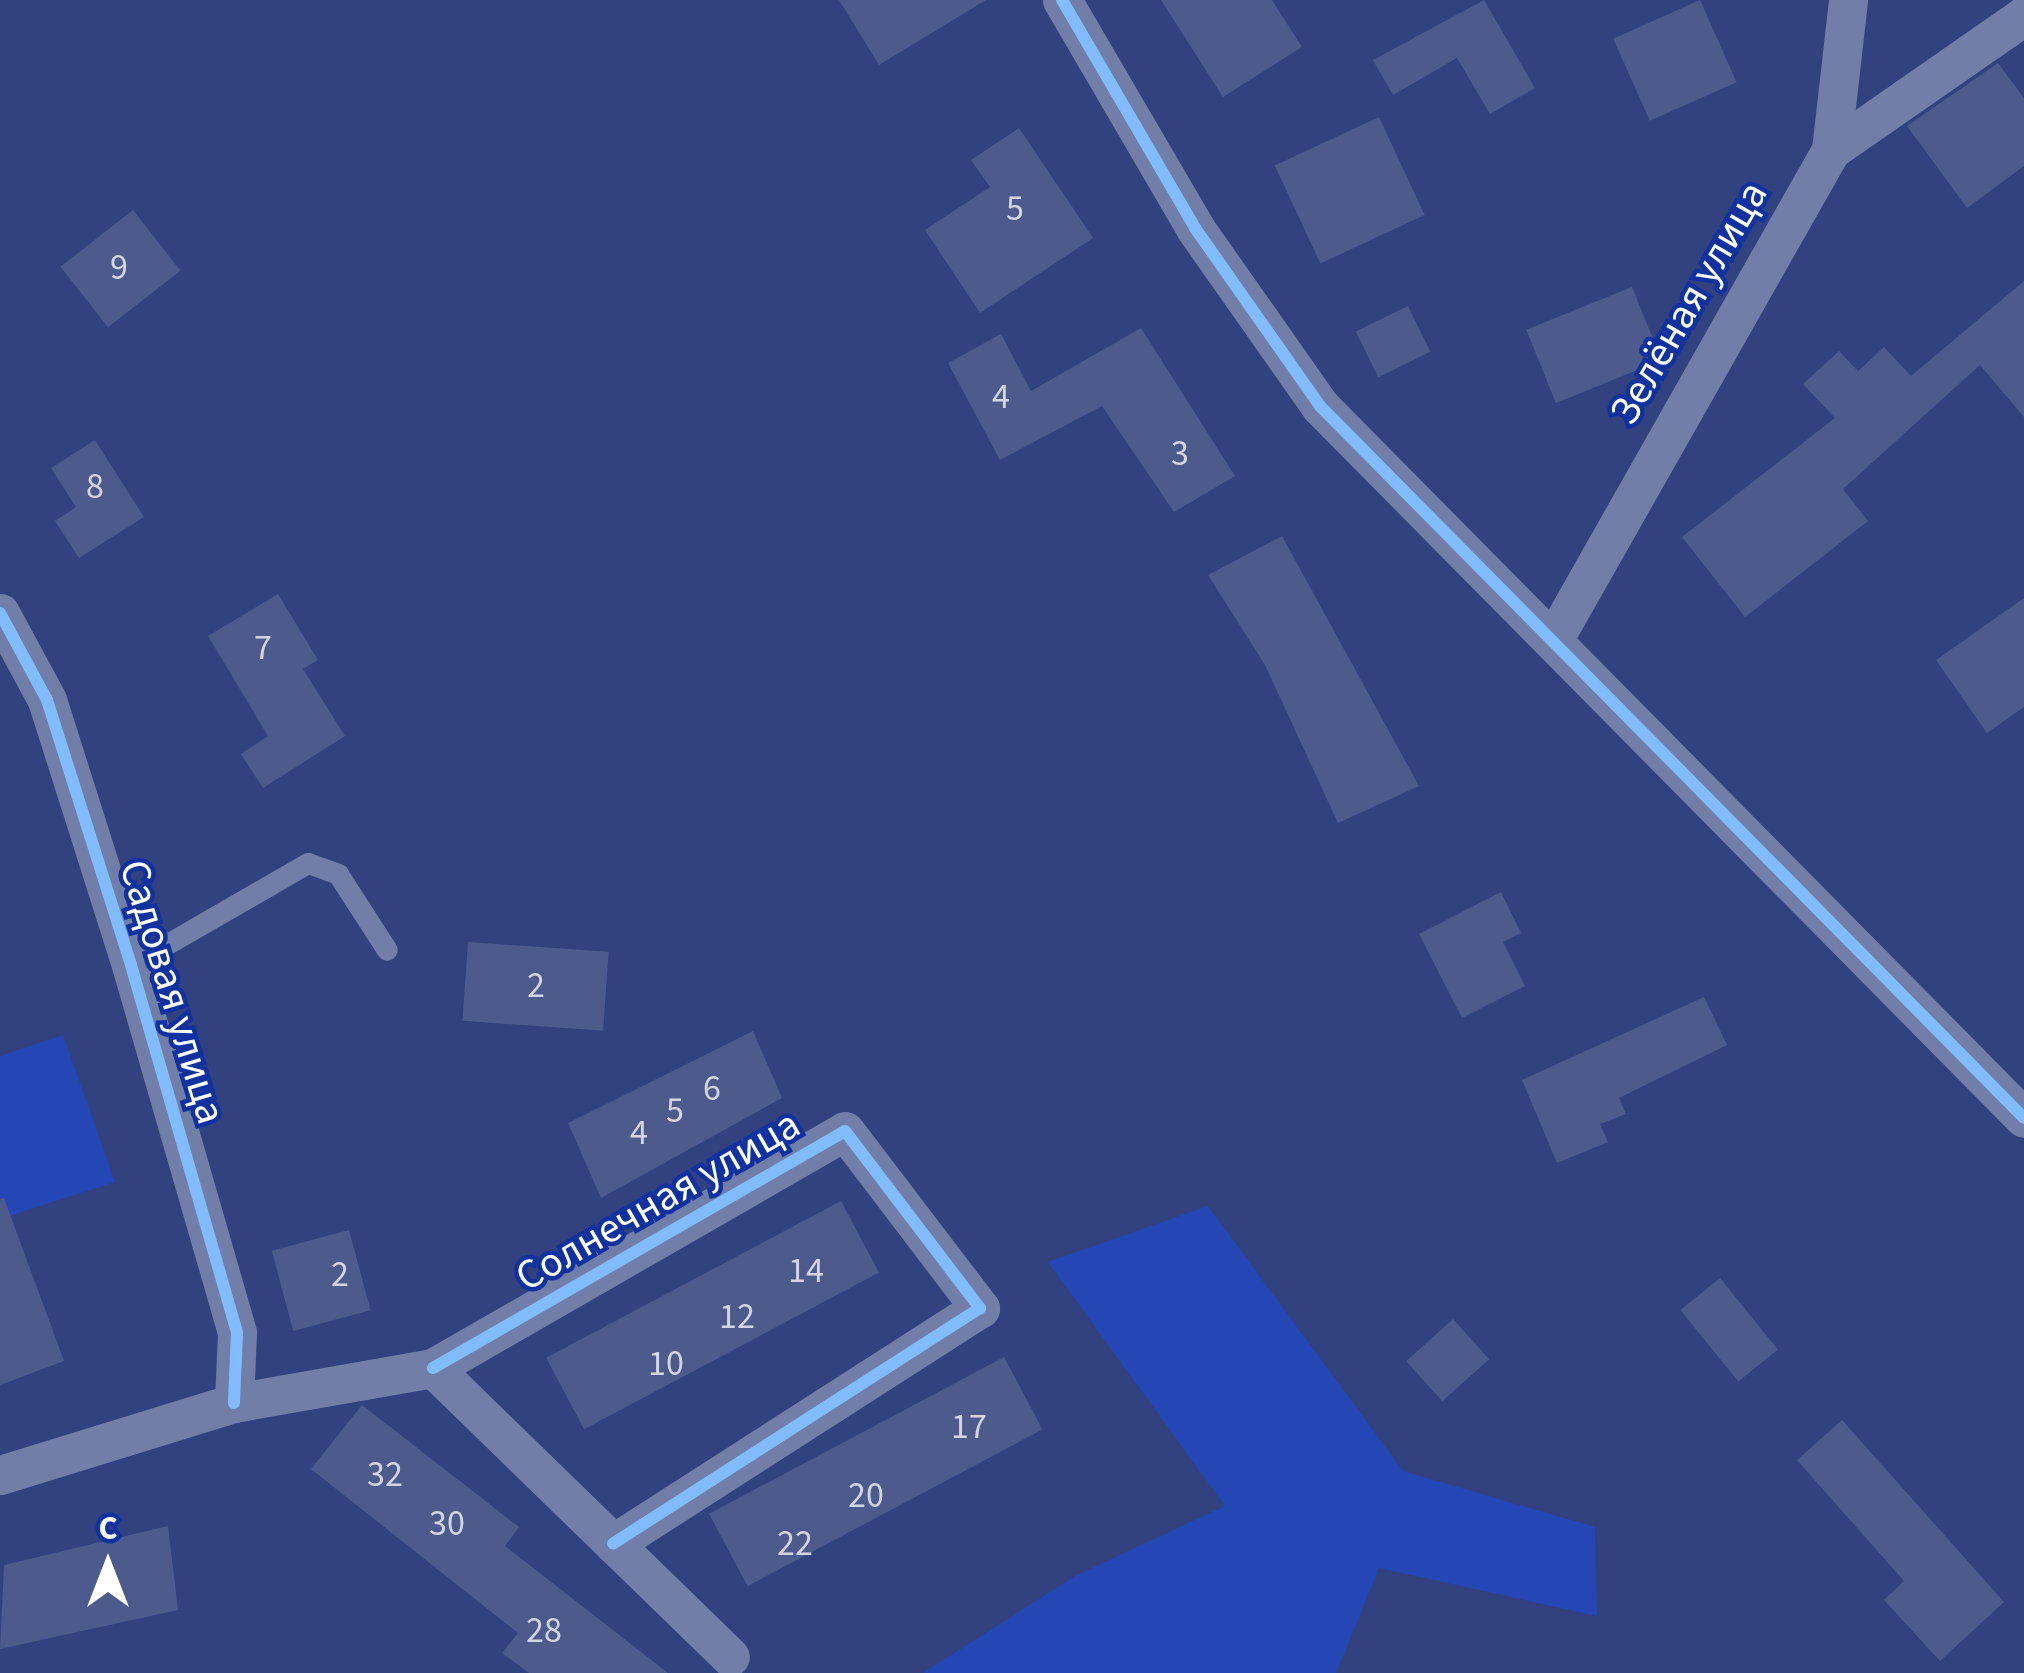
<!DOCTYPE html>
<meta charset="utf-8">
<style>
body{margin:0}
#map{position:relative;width:2024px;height:1673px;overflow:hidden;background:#31427f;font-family:"Source Sans 3",sans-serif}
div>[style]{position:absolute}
.green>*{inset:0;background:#2547b6}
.building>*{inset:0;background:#4c5b8c;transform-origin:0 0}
.lane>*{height:21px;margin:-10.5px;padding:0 10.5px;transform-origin:10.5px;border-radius:10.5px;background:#717ea8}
.street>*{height:39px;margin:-19.5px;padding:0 19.5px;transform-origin:19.5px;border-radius:19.5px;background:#717ea8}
.cycleway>*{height:12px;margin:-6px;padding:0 6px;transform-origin:6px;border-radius:6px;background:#80bcff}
span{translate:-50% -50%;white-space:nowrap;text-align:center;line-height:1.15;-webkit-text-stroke:9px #1031a0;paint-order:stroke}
.number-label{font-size:36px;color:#d2d6e2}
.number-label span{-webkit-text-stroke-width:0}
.street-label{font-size:42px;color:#fff}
.north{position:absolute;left:48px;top:1505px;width:120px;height:120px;-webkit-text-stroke:9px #1031a0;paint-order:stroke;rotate:0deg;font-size:33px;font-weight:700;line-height:48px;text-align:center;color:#fff}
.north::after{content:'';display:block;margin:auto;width:42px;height:54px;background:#fff;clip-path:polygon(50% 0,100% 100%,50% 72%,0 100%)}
</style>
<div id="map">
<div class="green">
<i style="clip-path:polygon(63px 1035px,115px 1182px,0 1219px,0 1056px)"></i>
<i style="clip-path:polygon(1208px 1206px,1403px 1471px,1595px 1527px,1597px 1616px,1379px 1568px,1336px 1673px,923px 1673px,1075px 1576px,1225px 1506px,1048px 1262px)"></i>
</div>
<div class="building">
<i style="clip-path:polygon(839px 0,986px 0,879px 65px)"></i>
<i style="clip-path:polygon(1161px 0,1272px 0,1302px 47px,1223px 97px)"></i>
<i style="clip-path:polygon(1484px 0,1535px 88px,1490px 114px,1457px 58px,1393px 95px,1373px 60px)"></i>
<i style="left:1700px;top:0;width:90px;height:95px;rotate:66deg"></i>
<i style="clip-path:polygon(1998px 63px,2024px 98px,2024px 166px,1967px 208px,1907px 126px)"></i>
<i style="left:1379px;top:117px;width:108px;height:115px;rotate:65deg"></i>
<i style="clip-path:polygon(1019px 128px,1093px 238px,980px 313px,925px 230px,990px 187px,971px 160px)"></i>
<i style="left:133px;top:210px;width:77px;height:92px;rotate:52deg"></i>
<i style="clip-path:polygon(2024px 281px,2024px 417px,1980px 365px,1843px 489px,1868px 521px,1745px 617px,1682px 537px,1835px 418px,1803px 384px,1839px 351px,1858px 371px,1884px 347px,1911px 376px)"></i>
<i style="left:1632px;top:287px;width:79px;height:114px;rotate:68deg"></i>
<i style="left:1408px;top:306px;width:51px;height:58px;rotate:64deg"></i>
<i style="clip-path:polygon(1141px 328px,1235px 476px,1174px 512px,1102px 406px,1000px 460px,948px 363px,1001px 334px,1031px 391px)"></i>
<i style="clip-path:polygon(95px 440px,144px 517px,79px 558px,55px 521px,76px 507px,51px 468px)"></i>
<i style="clip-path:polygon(1282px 536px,1419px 786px,1338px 823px,1265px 665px,1208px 575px)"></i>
<i style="clip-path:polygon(278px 594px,318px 660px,303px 669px,345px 736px,263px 788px,241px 754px,268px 736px,208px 636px)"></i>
<i style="clip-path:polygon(2024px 598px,2024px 707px,1987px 733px,1936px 660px)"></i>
<i style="clip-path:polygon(1501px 892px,1521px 933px,1503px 942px,1525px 986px,1462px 1018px,1419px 934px)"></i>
<i style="left:468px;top:942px;width:141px;height:79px;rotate:4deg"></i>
<i style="clip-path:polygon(1704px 997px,1727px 1045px,1619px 1098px,1626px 1114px,1600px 1124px,1608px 1142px,1557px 1163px,1522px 1080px)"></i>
<i style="clip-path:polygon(753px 1031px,782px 1098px,601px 1198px,568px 1123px)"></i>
<i style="clip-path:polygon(4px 1198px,64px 1361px,0 1385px,0 1199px)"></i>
<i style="left:841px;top:1201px;width:81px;height:334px;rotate:62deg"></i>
<i style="left:349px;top:1230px;width:83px;height:80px;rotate:75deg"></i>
<i style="left:1720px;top:1278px;width:92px;height:51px;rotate:51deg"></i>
<i style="left:1453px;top:1319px;width:54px;height:63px;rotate:48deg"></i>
<i style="left:1004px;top:1357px;width:82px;height:334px;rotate:62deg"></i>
<i style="clip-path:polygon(362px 1405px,519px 1527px,505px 1546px,668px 1673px,529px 1673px,502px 1653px,518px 1633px,311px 1469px)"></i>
<i style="clip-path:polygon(1842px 1420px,2004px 1602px,1940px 1661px,1884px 1600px,1904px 1581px,1797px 1460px)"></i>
<i style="clip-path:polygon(168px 1526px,178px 1610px,0 1649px,4px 1565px)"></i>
</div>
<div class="lane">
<i style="left:131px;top:965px;width:204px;rotate:-30deg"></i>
<i style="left:308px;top:863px;width:32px;rotate:20deg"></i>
<i style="left:338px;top:874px;width:90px;rotate:57.2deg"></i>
</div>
<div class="street">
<i style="left:1062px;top:0;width:264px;rotate:59.7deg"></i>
<i style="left:1195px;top:228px;width:218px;rotate:54.9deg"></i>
<i style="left:1320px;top:406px;width:1001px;rotate:45.32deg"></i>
<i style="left:1831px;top:150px;width:235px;rotate:-34.8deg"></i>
<i style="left:0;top:613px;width:99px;rotate:61.6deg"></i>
<i style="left:47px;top:700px;width:278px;rotate:72.4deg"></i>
<i style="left:131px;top:965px;width:383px;rotate:73.9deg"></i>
<i style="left:237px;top:1333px;width:70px;rotate:92.5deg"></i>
<i style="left:1556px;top:635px;width:558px;rotate:-60.45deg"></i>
<i style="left:1831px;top:150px;width:151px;rotate:-83.5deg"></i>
<i style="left:433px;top:1368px;width:475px;rotate:-29.9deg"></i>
<i style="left:845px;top:1131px;width:223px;rotate:52.7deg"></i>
<i style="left:980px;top:1308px;width:436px;rotate:147.3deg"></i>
<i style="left:0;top:1475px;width:245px;rotate:-17.1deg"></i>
<i style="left:234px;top:1403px;width:202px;rotate:-10deg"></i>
<i style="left:433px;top:1368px;width:414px;rotate:44.2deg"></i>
</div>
<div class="cycleway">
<i style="left:1062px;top:0;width:264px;rotate:59.7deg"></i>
<i style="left:1195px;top:228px;width:218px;rotate:54.9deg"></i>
<i style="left:1320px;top:406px;width:1001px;rotate:45.32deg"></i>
<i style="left:0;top:613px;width:99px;rotate:61.6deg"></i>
<i style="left:47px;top:700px;width:278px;rotate:72.4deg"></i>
<i style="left:131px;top:965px;width:383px;rotate:73.9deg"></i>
<i style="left:237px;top:1333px;width:70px;rotate:92.5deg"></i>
<i style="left:433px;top:1368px;width:475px;rotate:-29.9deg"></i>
<i style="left:845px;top:1131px;width:223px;rotate:52.7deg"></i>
<i style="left:980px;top:1308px;width:436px;rotate:147.3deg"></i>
</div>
<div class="number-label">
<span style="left:1015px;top:209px">5</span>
<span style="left:119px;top:268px">9</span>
<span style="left:1001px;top:397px">4</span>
<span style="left:1180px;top:454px">3</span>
<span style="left:95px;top:487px">8</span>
<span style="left:263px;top:648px">7</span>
<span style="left:536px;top:986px">2</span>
<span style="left:712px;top:1089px">6</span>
<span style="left:675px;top:1111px">5</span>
<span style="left:639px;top:1133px">4</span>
<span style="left:806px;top:1271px">14</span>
<span style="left:340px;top:1275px">2</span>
<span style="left:737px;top:1317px">12</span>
<span style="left:666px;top:1364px">10</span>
<span style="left:969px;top:1427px">17</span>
<span style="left:385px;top:1475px">32</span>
<span style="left:866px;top:1496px">20</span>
<span style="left:447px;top:1524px">30</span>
<span style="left:795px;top:1544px">22</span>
<span style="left:544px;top:1631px">28</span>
</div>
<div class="street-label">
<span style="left:1689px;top:303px;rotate:-60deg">Зелёная улица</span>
<span style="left:172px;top:992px;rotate:73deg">Садовая улица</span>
<span style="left:658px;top:1201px;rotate:-30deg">Солнечная улица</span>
</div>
<div class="north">С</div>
</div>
